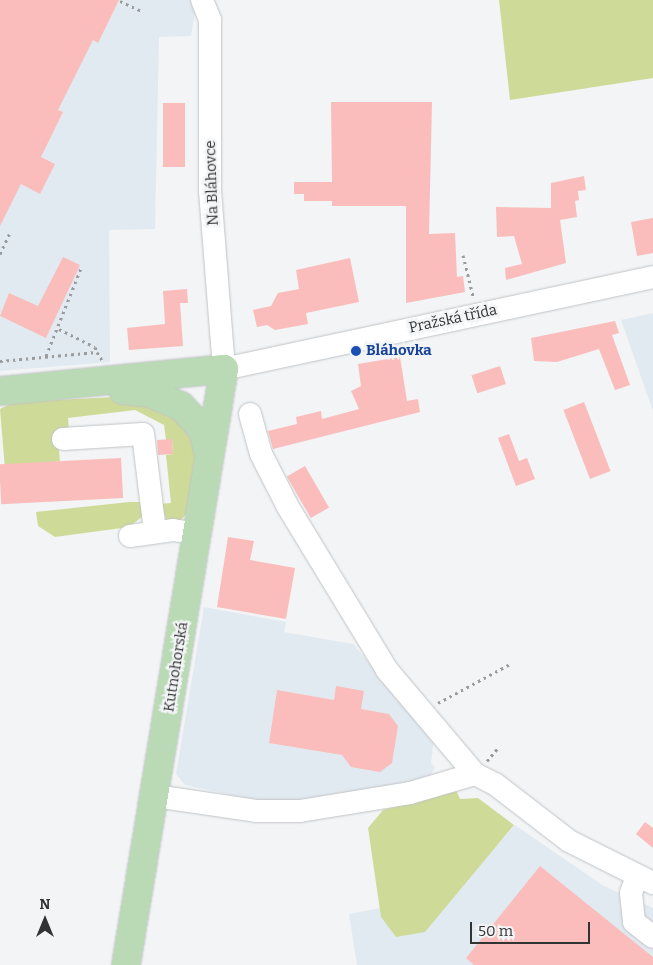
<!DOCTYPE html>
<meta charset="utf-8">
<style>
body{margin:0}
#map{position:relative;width:653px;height:965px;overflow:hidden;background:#f2f4f6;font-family:Bitter,serif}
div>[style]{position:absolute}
.built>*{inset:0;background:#e2eaf1}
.green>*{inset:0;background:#cedb98}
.building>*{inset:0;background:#fabdbb;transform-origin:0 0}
.path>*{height:3px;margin-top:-1.5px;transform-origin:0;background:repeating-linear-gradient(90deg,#9a9b9d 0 2.5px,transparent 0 6.5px)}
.roads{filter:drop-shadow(0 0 1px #c1c3c5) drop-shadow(0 0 1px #c1c3c5)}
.minor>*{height:22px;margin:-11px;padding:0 11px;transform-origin:11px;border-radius:11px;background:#fff}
.major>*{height:28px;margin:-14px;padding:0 14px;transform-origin:14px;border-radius:14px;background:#b9dab5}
.dots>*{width:14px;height:14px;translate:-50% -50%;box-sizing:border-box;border:2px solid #f2f4f6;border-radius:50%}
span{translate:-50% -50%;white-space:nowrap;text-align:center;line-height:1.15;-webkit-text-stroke:4.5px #f2f4f6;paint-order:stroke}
.street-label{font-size:15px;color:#323333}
.transit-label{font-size:15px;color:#164399;font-weight:700}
.left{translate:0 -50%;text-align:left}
.north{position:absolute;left:20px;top:895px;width:50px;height:50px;-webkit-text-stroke:4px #f2f4f6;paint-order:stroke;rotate:0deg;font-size:14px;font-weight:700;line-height:20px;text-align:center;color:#323333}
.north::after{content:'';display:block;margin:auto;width:18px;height:22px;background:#323333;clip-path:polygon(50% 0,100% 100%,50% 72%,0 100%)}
.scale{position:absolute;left:470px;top:922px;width:120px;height:22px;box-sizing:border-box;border:2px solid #323333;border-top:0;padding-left:6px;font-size:15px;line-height:18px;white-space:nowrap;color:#323333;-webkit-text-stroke:4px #f2f4f6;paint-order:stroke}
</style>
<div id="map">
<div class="built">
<i style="clip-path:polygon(0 0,197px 0,191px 36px,159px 37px,155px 229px,109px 230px,110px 362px,0 371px)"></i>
<i style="clip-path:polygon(653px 313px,653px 411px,621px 320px)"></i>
<i style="clip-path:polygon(204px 607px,286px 622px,284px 632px,353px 644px,434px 738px,431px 763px,435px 767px,428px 780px,273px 804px,185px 785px,176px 774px)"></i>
<i style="clip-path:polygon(515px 825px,602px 885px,653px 908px,653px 965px,357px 965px,349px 914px,454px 894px)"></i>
</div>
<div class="green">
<i style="clip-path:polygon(499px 0,653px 0,653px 78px,510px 100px)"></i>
<i style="clip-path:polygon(116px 397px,133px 398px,185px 419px,196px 451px,189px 511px,179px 522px,167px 521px,160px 504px,171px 503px,166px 455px,173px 454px,172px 440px,166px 440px,164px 425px,135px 410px,68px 418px,69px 431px,57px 432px,60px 461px,5px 469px,0 409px,14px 402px)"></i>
<i style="clip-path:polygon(129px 502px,140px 502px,143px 516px,129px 527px,55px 537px,38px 526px,36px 512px)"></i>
<i style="clip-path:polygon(456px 790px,460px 799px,478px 798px,514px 825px,425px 932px,396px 937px,381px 917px,368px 828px,383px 810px)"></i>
</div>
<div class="building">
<i style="clip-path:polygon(0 0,119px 0,98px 43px,93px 40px,58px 110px,63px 112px,41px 157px,55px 164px,40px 194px,21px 184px,0 226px)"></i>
<i style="clip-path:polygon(331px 102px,432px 102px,429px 234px,455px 233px,457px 277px,463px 276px,465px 292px,406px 303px,406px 206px,332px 206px,332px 201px,304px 201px,304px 194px,294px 194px,294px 182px,332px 182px)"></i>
<i style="left:163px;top:103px;width:22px;height:64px"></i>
<i style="clip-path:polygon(584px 176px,586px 190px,578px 191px,579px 200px,575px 201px,577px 217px,560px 220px,566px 263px,506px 280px,505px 268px,522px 264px,514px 236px,497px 237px,496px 207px,551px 208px,551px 183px)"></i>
<i style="clip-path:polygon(653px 218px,653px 253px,637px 256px,631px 222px)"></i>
<i style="clip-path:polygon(63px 257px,80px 265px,46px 338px,0 316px,9px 293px,38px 306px)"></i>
<i style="clip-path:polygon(350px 258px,359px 302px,306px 313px,308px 324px,275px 330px,267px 325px,257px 327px,253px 310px,271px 306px,278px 293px,299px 289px,296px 270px)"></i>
<i style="clip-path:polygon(187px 289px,188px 303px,180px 303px,183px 346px,129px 350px,127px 328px,165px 324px,163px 291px)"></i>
<i style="clip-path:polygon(615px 321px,619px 333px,612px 335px,630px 385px,615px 390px,599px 349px,557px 362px,534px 361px,531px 338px)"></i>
<i style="clip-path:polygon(400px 357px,407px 401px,418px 399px,420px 412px,273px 449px,268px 431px,297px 424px,296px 417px,321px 411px,322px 419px,359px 409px,351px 391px,361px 386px,358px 364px)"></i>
<i style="left:500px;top:366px;width:19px;height:30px;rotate:72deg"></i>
<i style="left:584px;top:402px;width:74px;height:22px;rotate:69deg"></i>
<i style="clip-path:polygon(509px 434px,519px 461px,527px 458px,535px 479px,516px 486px,498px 438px)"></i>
<i style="left:172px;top:439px;width:15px;height:15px;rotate:86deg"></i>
<i style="left:121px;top:458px;width:40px;height:122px;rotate:87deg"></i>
<i style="left:305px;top:466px;width:48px;height:21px;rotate:60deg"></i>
<i style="clip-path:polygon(228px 537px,254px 541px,250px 560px,295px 568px,286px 619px,217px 607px)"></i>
<i style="clip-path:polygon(336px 686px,364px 691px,361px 709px,389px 714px,398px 726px,392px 763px,380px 772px,351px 767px,342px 755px,269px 743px,277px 690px,334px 700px)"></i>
<i style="clip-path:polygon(645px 822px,653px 828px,653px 848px,636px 834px)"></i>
<i style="clip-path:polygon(540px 866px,653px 957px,653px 965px,474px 965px,466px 958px)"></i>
</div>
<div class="path">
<i style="left:120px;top:1px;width:26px;rotate:25deg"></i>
<i style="left:0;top:254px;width:23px;rotate:-65deg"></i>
<i style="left:463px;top:255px;width:42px;rotate:76.3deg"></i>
<i style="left:59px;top:329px;width:40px;rotate:26.6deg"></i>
<i style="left:95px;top:347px;width:5px;rotate:68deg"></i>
<i style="left:46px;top:356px;width:95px;rotate:-68.3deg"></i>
<i style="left:0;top:361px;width:97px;rotate:-5.3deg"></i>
<i style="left:97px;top:352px;width:9px;rotate:58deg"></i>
<i style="left:438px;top:703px;width:84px;rotate:-28.4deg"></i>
<i style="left:487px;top:761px;width:16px;rotate:-50deg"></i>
</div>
<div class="roads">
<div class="minor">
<i style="left:202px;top:0;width:22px;rotate:68deg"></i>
<i style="left:210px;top:20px;width:171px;rotate:90deg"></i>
<i style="left:210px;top:191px;width:179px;rotate:85.5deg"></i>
<i style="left:224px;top:369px;width:439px;rotate:-12.1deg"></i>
<i style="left:250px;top:414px;width:41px;rotate:74.6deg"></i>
<i style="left:261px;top:454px;width:59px;rotate:63deg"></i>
<i style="left:288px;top:507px;width:191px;rotate:58.7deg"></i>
<i style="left:387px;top:670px;width:136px;rotate:49.8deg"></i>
<i style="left:63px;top:439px;width:80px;rotate:-3.6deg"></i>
<i style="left:143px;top:434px;width:99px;rotate:83deg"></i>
<i style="left:130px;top:536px;width:43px;rotate:-7.9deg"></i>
<i style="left:173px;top:530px;width:25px;rotate:9deg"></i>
<i style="left:155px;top:796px;width:102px;rotate:8.4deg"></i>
<i style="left:256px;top:811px;width:44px"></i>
<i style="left:300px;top:811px;width:111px;rotate:-9.3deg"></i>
<i style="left:410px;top:793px;width:68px;rotate:-16.3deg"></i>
<i style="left:475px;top:774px;width:22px;rotate:27deg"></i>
<i style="left:495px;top:784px;width:93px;rotate:37.6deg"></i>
<i style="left:569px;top:841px;width:94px;rotate:26.6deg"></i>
<i style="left:637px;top:877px;width:17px;rotate:111deg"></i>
<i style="left:631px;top:893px;width:29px;rotate:84deg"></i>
<i style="left:634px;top:922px;width:24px;rotate:38deg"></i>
</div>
<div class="major">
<i style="left:123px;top:390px;width:25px;rotate:5deg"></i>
<i style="left:148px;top:392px;width:36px;rotate:23deg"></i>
<i style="left:181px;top:406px;width:33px;rotate:47deg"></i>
<i style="left:203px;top:430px;width:25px;rotate:76deg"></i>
<i style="left:0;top:391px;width:225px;rotate:-5.6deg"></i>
<i style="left:224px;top:369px;width:604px;rotate:99.34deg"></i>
</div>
</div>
<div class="dots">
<i style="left:356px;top:351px;background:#1a4fb4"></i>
</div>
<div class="street-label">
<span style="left:212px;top:183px;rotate:-92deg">Na Bláhovce</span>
<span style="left:453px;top:319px;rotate:-12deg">Pražská třída</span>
<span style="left:176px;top:667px;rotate:-81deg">Kutnohorská</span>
</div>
<div class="transit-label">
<span class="left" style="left:366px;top:351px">Bláhovka</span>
</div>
<div class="north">N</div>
<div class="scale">50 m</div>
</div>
